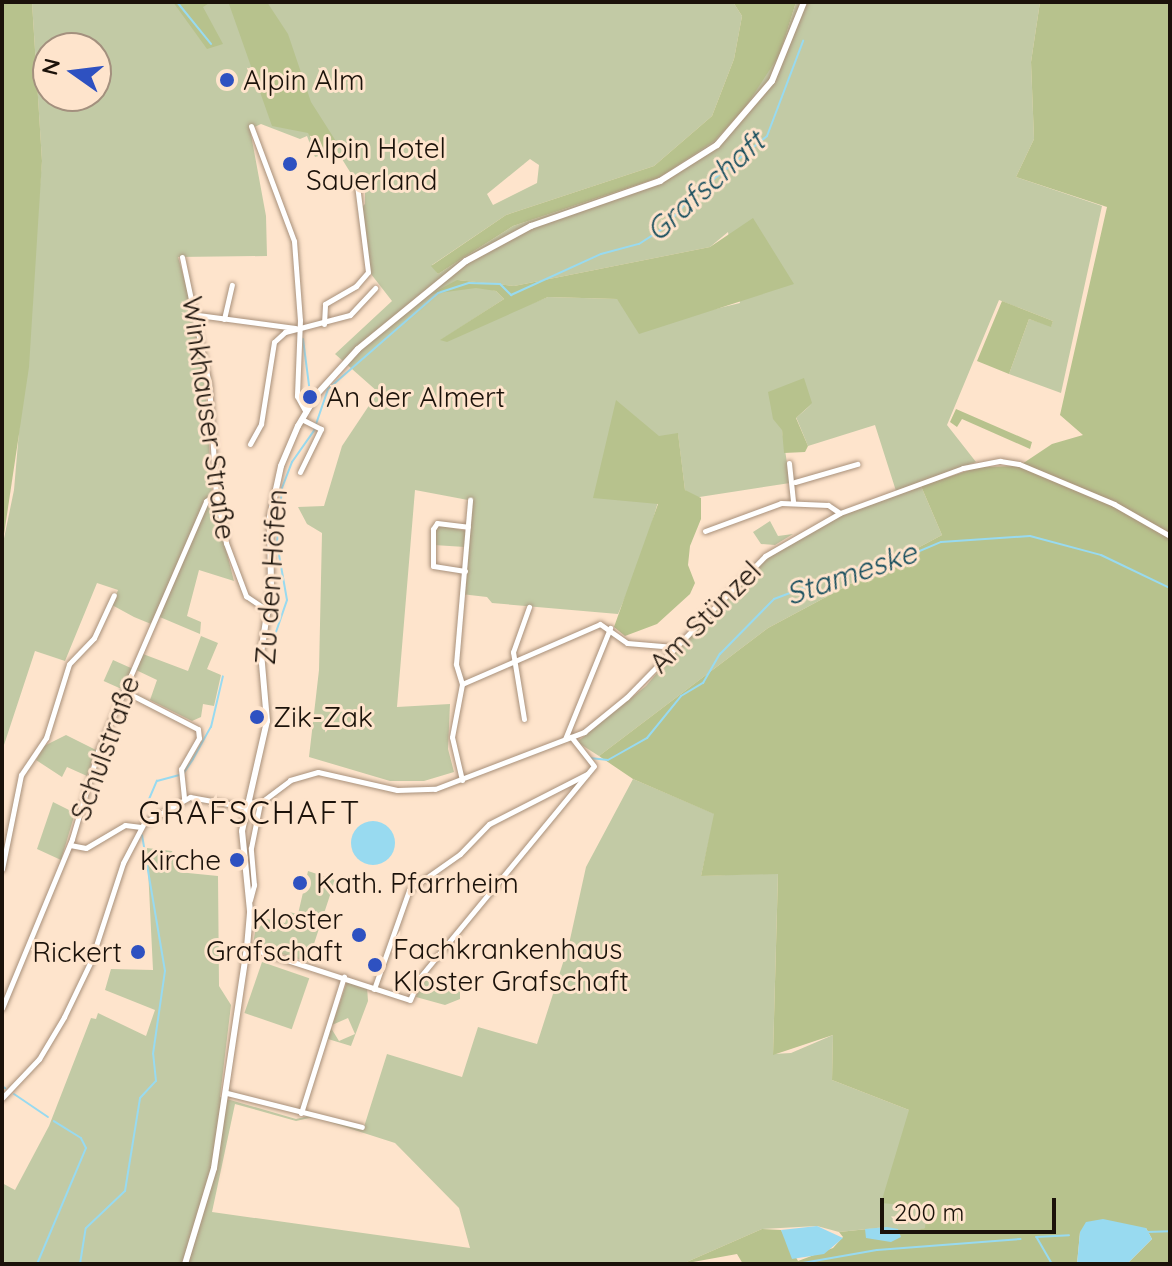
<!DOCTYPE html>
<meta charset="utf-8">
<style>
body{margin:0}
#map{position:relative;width:1172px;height:1266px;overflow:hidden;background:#fee4cc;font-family:Quicksand,sans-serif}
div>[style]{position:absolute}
.green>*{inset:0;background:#c2caa5;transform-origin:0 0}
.forest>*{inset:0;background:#b7c28d}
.water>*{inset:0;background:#98daf0}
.round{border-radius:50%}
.stream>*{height:2px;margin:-1px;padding:0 1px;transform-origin:1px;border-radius:1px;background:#98daf0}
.roads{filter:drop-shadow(0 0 2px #a8907a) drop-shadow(0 0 2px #a8907a)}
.minor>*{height:5px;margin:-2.5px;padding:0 2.5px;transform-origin:2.5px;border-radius:2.5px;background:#fff}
.tertiary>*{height:6px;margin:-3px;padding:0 3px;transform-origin:3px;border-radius:3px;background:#fff}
.dots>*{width:22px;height:22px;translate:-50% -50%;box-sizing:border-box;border:4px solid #fee4cc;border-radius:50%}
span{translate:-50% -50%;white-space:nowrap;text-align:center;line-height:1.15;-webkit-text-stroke:6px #fee4cc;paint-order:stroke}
.poi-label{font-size:28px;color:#1b120a}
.left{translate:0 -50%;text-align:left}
.right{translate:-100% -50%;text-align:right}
.street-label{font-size:28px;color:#1b120a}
.water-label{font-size:30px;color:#164d5d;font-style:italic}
.quarter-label{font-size:32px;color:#1b120a;letter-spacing:2px}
.frame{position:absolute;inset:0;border:4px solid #1b120a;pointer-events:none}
.north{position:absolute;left:32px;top:32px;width:80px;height:80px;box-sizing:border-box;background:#fee4cc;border:2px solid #a3907e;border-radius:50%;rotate:284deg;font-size:22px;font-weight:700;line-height:32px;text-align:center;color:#1b120a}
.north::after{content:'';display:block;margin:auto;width:28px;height:36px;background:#2e51c1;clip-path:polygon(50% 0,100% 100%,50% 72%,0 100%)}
.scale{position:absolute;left:880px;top:1198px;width:176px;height:36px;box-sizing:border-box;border:4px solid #1b120a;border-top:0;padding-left:10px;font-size:24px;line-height:28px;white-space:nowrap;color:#1b120a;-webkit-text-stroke:6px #fee4cc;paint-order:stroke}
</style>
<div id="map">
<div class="green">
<i style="clip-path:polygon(evenodd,32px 2px,733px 2px,742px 16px,734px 59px,712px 116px,654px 166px,506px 215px,432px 265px,438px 274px,513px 226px,658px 178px,780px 54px,796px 2px,1040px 2px,1031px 62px,1034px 139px,1016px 177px,1102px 206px,1061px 393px,1009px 374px,1029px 319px,1051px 326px,1053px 321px,999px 300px,947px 425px,976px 462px,896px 491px,875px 425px,808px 446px,796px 417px,812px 404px,782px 430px,790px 483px,693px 498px,685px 490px,678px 434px,641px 560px,618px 614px,492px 603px,487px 597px,461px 594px,465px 547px,434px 545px,435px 529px,439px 525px,466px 531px,468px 500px,415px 490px,397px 707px,450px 704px,448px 749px,454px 772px,424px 781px,390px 781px,309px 757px,319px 670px,322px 533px,307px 524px,298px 507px,324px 506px,342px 446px,378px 392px,335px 354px,392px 301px,371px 274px,358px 211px,365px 204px,365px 181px,355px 180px,337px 151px,315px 157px,307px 136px,300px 139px,261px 124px,250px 129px,266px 216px,267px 256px,178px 257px,195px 316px,206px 395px,212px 495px,234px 581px,199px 570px,187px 616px,201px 622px,200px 634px,155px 615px,151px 624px,134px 617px,112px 605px,118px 590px,97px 583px,65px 661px,35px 651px,2px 751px,2px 548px,14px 490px,42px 161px,32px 2px,48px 48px,96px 48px,96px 96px,48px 96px,48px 48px,32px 2px,530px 159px,539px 165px,537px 183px,493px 205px,487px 194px,530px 159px,32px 2px,728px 232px,740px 303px,690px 315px,617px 299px,548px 297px,441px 340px,504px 299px,496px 291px,457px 280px,514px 286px,710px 247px,728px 232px)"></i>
<i style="clip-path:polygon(921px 486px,942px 535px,768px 628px,599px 756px,577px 742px,646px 686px,712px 608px,766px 557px,841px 516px)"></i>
<i style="clip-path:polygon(770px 521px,778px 536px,793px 534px,775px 545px,761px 544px,753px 532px)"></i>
<i style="clip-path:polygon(201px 636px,218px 643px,207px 669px,221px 675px,214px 706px,203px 704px,201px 717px,192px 721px,150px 700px,157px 680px,136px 670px,143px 654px,188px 671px)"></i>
<i style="left:113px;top:660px;width:22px;height:23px;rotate:24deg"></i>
<i style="clip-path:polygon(66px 735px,96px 750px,87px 776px,67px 767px,62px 777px,36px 760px,44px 746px)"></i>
<i style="clip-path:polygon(evenodd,633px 779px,715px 814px,701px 876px,778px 873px,773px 1054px,791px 1053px,833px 1035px,832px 1080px,909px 1110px,928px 1207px,926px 1228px,902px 1234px,886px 1227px,839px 1232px,817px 1226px,762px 1229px,682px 1264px,2px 1264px,2px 1183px,15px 1190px,49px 1126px,91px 1018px,96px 1019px,98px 1013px,146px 1036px,155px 1010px,105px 990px,111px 969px,153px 970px,147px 848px,172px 851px,178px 872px,218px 876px,219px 986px,231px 1005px,220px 1097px,296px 1119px,313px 1115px,363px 1130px,387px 1054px,462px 1077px,478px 1027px,537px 1044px,569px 944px,586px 867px,633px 779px,235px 1104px,296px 1121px,314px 1117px,395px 1143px,459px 1208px,470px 1248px,212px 1212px,235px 1104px)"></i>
<i style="clip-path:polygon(53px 802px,75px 813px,61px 860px,37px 849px)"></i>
<i style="clip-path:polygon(308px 871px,335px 880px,308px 962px,253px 945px,255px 932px,267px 919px,285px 923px,289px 912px,298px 914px)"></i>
<i style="left:262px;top:962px;width:50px;height:54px;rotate:19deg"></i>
<i style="clip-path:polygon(424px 976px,460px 988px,460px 999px,445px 1005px,416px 997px)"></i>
<i style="clip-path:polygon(347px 982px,367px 987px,368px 1001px,351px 1046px,328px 1039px,331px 1028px,339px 1041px,355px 1034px,348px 1018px,332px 1025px)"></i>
</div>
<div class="forest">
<i style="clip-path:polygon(2px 2px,32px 2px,42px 161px,29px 367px,2px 548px)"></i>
<i style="clip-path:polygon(173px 2px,211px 2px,203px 7px,223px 44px,207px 49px)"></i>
<i style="clip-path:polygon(223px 2px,267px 2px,288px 34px,311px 102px,339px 146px,315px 148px,308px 133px,272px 126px,229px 4px)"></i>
<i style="clip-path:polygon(733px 2px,796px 2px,780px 54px,744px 109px,714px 141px,658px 178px,513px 226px,438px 274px,431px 266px,506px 215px,654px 166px,712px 116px,734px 59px,742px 16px)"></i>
<i style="clip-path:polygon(1040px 2px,1170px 2px,1170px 1264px,1127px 1264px,1152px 1239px,1146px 1228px,1080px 1232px,1077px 1264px,743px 1264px,737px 1254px,682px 1264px,762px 1229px,781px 1230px,798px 1261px,833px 1248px,843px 1237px,839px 1232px,887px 1227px,902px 1234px,925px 1228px,927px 1207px,881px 1203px,909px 1110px,832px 1080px,833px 1035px,773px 1055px,778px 874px,701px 876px,714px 814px,633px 779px,599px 756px,768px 628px,942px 535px,921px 486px,979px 467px,1019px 466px,1052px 444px,1083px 435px,1060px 415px,1107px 207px,1016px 177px,1034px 139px,1031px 62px)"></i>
<i style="clip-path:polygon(753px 218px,794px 284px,639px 334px,617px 299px,548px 297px,447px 342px,440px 340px,504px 299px,496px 291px,476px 288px,431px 294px,457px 280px,514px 286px,710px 247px)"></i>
<i style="clip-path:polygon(1002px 301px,1053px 321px,1051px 327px,1029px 319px,1009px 374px,977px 361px)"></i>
<i style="clip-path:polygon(804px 378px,812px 403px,796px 418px,808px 446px,805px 452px,784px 453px,782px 430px,773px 419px,768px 392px)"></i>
<i style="clip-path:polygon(616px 400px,659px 436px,678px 433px,685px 490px,701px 498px,701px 519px,690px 546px,688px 565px,695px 583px,690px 594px,657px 624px,625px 636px,614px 627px,658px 504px,593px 498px)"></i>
<i style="clip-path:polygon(956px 409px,1032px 442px,1030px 449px,962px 419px,957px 427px,950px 422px)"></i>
</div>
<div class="water">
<i class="round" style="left:351px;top:821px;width:44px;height:44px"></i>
<i style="clip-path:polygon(1103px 1219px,1146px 1228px,1152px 1239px,1127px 1264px,1077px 1264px,1080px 1232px,1086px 1222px)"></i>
<i style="clip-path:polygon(817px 1226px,843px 1238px,824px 1254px,792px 1259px,781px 1230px)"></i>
<i style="clip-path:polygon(887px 1227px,898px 1229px,901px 1237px,891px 1242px,866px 1238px,865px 1229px)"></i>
</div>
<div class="stream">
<i style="left:177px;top:2px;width:54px;rotate:51deg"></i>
<i style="left:303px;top:339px;width:54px;rotate:82.6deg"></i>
<i style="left:276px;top:632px;width:34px;rotate:-71deg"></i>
<i style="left:287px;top:600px;width:58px;rotate:-100deg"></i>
<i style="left:277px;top:543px;width:55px;rotate:-84.8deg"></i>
<i style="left:282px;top:488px;width:28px;rotate:-69deg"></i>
<i style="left:292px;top:462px;width:39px;rotate:-55deg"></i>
<i style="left:314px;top:430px;width:43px;rotate:-71.1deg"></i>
<i style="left:328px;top:389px;width:146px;rotate:-41.1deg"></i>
<i style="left:438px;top:293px;width:33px;rotate:-18deg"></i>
<i style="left:469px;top:283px;width:31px;rotate:2deg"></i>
<i style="left:500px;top:284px;width:16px;rotate:45deg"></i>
<i style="left:511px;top:295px;width:99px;rotate:-24.5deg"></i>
<i style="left:601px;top:254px;width:39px;rotate:-15deg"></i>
<i style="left:639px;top:244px;width:31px;rotate:-33deg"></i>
<i style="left:665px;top:227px;width:37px;rotate:-49deg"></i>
<i style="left:689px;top:199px;width:100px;rotate:-38.9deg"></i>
<i style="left:767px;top:136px;width:102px;rotate:-69.2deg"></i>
<i style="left:590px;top:758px;width:18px;rotate:6deg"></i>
<i style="left:608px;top:760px;width:45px;rotate:-29.4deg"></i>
<i style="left:647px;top:738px;width:54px;rotate:-51deg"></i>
<i style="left:681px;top:696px;width:26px;rotate:-31deg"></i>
<i style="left:703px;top:683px;width:34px;rotate:-60deg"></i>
<i style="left:720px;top:654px;width:77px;rotate:-45.5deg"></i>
<i style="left:774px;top:599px;width:88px;rotate:-20.7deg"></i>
<i style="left:856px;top:568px;width:41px;rotate:-9.9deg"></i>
<i style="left:896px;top:561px;width:49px;rotate:-22.9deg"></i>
<i style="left:941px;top:542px;width:89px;rotate:-3.9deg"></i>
<i style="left:1030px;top:536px;width:73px;rotate:15deg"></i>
<i style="left:1101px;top:555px;width:76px;rotate:25.6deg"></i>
<i style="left:144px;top:811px;width:33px;rotate:-67deg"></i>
<i style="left:157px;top:781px;width:27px;rotate:-15deg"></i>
<i style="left:183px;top:774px;width:18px;rotate:-56deg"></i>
<i style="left:193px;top:759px;width:37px;rotate:-61deg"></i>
<i style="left:211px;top:727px;width:52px;rotate:-76.8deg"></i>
<i style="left:2px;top:1086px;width:4px;rotate:34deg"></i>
<i style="left:14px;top:1094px;width:41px;rotate:34.1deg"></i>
<i style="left:1147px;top:1232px;width:23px;rotate:-2deg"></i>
<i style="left:1036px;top:1237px;width:33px;rotate:-3deg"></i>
<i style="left:1037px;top:1238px;width:30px;rotate:60deg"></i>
<i style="left:37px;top:1264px;width:126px;rotate:-67.1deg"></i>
<i style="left:86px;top:1148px;width:11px;rotate:-117deg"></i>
<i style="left:81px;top:1138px;width:32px;rotate:-148deg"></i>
<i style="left:80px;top:1264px;width:36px;rotate:-81deg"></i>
<i style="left:86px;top:1228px;width:54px;rotate:-43.5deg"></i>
<i style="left:125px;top:1191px;width:94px;rotate:-80.8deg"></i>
<i style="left:140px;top:1098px;width:23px;rotate:-47deg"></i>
<i style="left:156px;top:1081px;width:27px;rotate:-96deg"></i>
<i style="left:153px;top:1054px;width:84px;rotate:-81.8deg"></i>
<i style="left:165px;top:971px;width:138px;rotate:-99.6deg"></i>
<i style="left:774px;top:1264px;width:21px"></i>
<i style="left:797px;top:1264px;width:81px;rotate:-9.9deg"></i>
<i style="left:877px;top:1250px;width:144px;rotate:-4.4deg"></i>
</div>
<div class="roads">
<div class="minor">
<i style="left:251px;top:126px;width:123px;rotate:69.5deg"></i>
<i style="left:294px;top:241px;width:79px;rotate:85.7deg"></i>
<i style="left:300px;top:320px;width:76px;rotate:92.3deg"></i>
<i style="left:297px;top:396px;width:18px;rotate:61deg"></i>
<i style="left:182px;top:257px;width:130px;rotate:78deg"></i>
<i style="left:209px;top:384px;width:110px;rotate:86.4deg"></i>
<i style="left:216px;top:494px;width:50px;rotate:78.5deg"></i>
<i style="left:226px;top:543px;width:57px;rotate:69.3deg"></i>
<i style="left:246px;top:596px;width:27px;rotate:34deg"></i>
<i style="left:198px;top:315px;width:98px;rotate:7.6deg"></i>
<i style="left:224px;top:319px;width:35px;rotate:-77deg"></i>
<i style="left:324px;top:324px;width:20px;rotate:-87deg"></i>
<i style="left:325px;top:304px;width:36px;rotate:-30deg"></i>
<i style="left:356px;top:286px;width:18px;rotate:-49deg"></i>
<i style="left:368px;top:272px;width:88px;rotate:-97.2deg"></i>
<i style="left:250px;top:444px;width:23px;rotate:-61deg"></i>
<i style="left:261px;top:424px;width:83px;rotate:-81deg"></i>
<i style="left:274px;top:342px;width:15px;rotate:-42deg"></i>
<i style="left:285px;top:332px;width:67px;rotate:-14.7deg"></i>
<i style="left:350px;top:315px;width:37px;rotate:-47deg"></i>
<i style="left:789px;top:463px;width:39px;rotate:84deg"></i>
<i style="left:300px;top:472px;width:48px;rotate:-64deg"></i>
<i style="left:321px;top:429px;width:22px;rotate:-153deg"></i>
<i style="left:795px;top:482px;width:65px;rotate:-16.2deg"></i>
<i style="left:705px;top:531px;width:81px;rotate:-20.2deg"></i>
<i style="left:781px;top:503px;width:47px;rotate:2.4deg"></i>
<i style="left:828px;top:505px;width:14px;rotate:34deg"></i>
<i style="left:465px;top:571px;width:32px;rotate:-171deg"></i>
<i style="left:433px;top:566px;width:37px;rotate:-90deg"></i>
<i style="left:433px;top:529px;width:7px;rotate:-56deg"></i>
<i style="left:437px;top:523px;width:31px;rotate:7deg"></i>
<i style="left:462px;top:684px;width:150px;rotate:-23.5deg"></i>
<i style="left:600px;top:624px;width:33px;rotate:35deg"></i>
<i style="left:627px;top:643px;width:47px;rotate:4.9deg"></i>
<i style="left:124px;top:691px;width:83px;rotate:27.2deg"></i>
<i style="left:198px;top:729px;width:9px;rotate:84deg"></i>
<i style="left:199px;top:738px;width:36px;rotate:120deg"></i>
<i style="left:181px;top:769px;width:30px;rotate:84deg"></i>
<i style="left:524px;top:719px;width:68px;rotate:-99.3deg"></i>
<i style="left:513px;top:652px;width:48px;rotate:-70.4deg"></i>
<i style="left:565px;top:739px;width:120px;rotate:-67.9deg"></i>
<i style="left:462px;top:780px;width:44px;rotate:-103.1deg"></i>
<i style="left:452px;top:737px;width:54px;rotate:-79.3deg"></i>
<i style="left:462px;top:684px;width:21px;rotate:-107deg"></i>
<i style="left:456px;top:664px;width:165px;rotate:-85.1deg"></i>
<i style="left:247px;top:802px;width:13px;rotate:4deg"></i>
<i style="left:260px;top:803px;width:38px;rotate:-37deg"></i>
<i style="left:290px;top:780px;width:29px;rotate:-16deg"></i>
<i style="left:318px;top:772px;width:81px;rotate:12.8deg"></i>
<i style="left:397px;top:790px;width:38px;rotate:-2deg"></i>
<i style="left:435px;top:789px;width:160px;rotate:-20.9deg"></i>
<i style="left:584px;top:732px;width:55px;rotate:-39.1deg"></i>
<i style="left:627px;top:697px;width:197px;rotate:-45.6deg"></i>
<i style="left:765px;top:556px;width:86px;rotate:-29.8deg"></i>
<i style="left:840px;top:513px;width:131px;rotate:-20.1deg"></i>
<i style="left:963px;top:468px;width:38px;rotate:-11deg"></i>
<i style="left:1000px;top:461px;width:19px;rotate:9deg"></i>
<i style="left:1019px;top:464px;width:103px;rotate:22.8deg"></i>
<i style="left:1114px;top:504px;width:64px;rotate:29.7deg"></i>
<i style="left:70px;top:845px;width:16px;rotate:11deg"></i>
<i style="left:86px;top:848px;width:45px;rotate:-30.5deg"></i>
<i style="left:125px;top:825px;width:16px;rotate:7deg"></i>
<i style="left:2px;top:869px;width:96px;rotate:-78.6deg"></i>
<i style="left:21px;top:775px;width:45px;rotate:-56deg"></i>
<i style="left:46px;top:738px;width:77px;rotate:-72.7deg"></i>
<i style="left:69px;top:664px;width:36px;rotate:-46deg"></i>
<i style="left:94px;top:638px;width:47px;rotate:-65.1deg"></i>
<i style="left:250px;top:900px;width:16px;rotate:-75deg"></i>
<i style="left:254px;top:885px;width:37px;rotate:-95deg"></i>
<i style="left:251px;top:848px;width:46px;rotate:-78.7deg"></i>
<i style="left:247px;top:947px;width:171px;rotate:18deg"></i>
<i style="left:410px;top:1000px;width:25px;rotate:-67deg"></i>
<i style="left:420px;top:977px;width:273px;rotate:-50.5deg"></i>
<i style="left:594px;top:766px;width:37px;rotate:-128deg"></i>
<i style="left:374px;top:989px;width:105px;rotate:-70.5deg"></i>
<i style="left:409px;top:890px;width:62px;rotate:-35.2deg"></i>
<i style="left:460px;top:854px;width:42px;rotate:-46deg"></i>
<i style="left:489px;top:824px;width:110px;rotate:-27deg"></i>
<i style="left:2px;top:1008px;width:183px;rotate:-67.5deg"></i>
<i style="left:72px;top:839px;width:92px;rotate:-73.5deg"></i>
<i style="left:98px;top:751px;width:272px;rotate:-66.6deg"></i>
<i style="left:206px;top:501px;width:12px;rotate:-35deg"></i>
<i style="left:227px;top:1093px;width:139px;rotate:14.1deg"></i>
<i style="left:2px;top:1098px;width:54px;rotate:-46.5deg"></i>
<i style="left:39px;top:1059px;width:49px;rotate:-59.2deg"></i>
<i style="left:64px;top:1017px;width:62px;rotate:-64.3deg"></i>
<i style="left:91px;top:961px;width:103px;rotate:-71.9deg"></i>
<i style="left:123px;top:863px;width:45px;rotate:-62.3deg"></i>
<i style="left:144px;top:823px;width:53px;rotate:-29.5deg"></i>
<i style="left:190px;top:797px;width:56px;rotate:10.3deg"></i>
<i style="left:301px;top:1113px;width:143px;rotate:-72.5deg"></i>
</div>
<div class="tertiary">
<i style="left:185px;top:1264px;width:100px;rotate:-73.2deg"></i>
<i style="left:214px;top:1168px;width:223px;rotate:-81.5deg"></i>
<i style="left:247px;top:947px;width:36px;rotate:-85deg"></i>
<i style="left:250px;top:911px;width:80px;rotate:-95.7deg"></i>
<i style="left:242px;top:831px;width:113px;rotate:-77.2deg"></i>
<i style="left:267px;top:721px;width:68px;rotate:-95deg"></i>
<i style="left:261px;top:653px;width:66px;rotate:-81.3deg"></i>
<i style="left:271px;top:588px;width:71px;rotate:-90.8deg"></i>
<i style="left:270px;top:517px;width:52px;rotate:-77.8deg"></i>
<i style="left:281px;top:466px;width:43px;rotate:-67deg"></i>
<i style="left:298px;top:426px;width:39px;rotate:-59deg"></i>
<i style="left:318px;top:393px;width:59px;rotate:-47.7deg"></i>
<i style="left:358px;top:349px;width:139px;rotate:-39.2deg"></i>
<i style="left:466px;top:261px;width:74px;rotate:-28.3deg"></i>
<i style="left:531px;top:226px;width:137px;rotate:-19.2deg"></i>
<i style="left:660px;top:181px;width:67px;rotate:-32.3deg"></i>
<i style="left:717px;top:145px;width:84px;rotate:-49.3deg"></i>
<i style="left:772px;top:81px;width:85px;rotate:-67.9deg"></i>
</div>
</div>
<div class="dots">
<i style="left:227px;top:80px;background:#2e51c1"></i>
<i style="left:290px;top:164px;background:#2e51c1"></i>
<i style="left:310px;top:397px;background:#2e51c1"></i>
<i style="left:257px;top:717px;background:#2e51c1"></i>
<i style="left:237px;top:860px;background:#2e51c1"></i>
<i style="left:300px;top:883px;background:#2e51c1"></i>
<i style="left:359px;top:935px;background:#2e51c1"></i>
<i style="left:138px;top:952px;background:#2e51c1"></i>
<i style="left:375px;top:965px;background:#2e51c1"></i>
</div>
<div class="poi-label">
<span class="left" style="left:243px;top:80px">Alpin Alm</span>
<span class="left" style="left:306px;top:164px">Alpin Hotel<br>Sauerland</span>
<span class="left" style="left:326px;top:397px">An der Almert</span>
<span class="left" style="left:273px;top:717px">Zik-Zak</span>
<span class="right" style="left:221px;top:860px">Kirche</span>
<span class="left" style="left:316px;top:883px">Kath. Pfarrheim</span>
<span class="right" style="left:343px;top:935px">Kloster<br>Grafschaft</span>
<span class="left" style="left:393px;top:965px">Fachkrankenhaus<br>Kloster Grafschaft</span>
<span class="right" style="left:122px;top:952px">Rickert</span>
</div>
<div class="street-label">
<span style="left:209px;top:418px;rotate:82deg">Winkhauser Straße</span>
<span style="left:271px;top:577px;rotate:-86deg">Zu den Höfen</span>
<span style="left:705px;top:617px;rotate:-45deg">Am Stünzel</span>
<span style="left:105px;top:748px;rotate:-70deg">Schulstraße</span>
</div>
<div class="water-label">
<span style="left:705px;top:186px;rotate:-42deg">Grafschaft</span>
<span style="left:851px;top:573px;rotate:-19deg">Stameske</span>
</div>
<div class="quarter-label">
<span style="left:250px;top:812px">GRAFSCHAFT</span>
</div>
<div class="frame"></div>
<div class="north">N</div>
<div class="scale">200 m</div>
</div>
